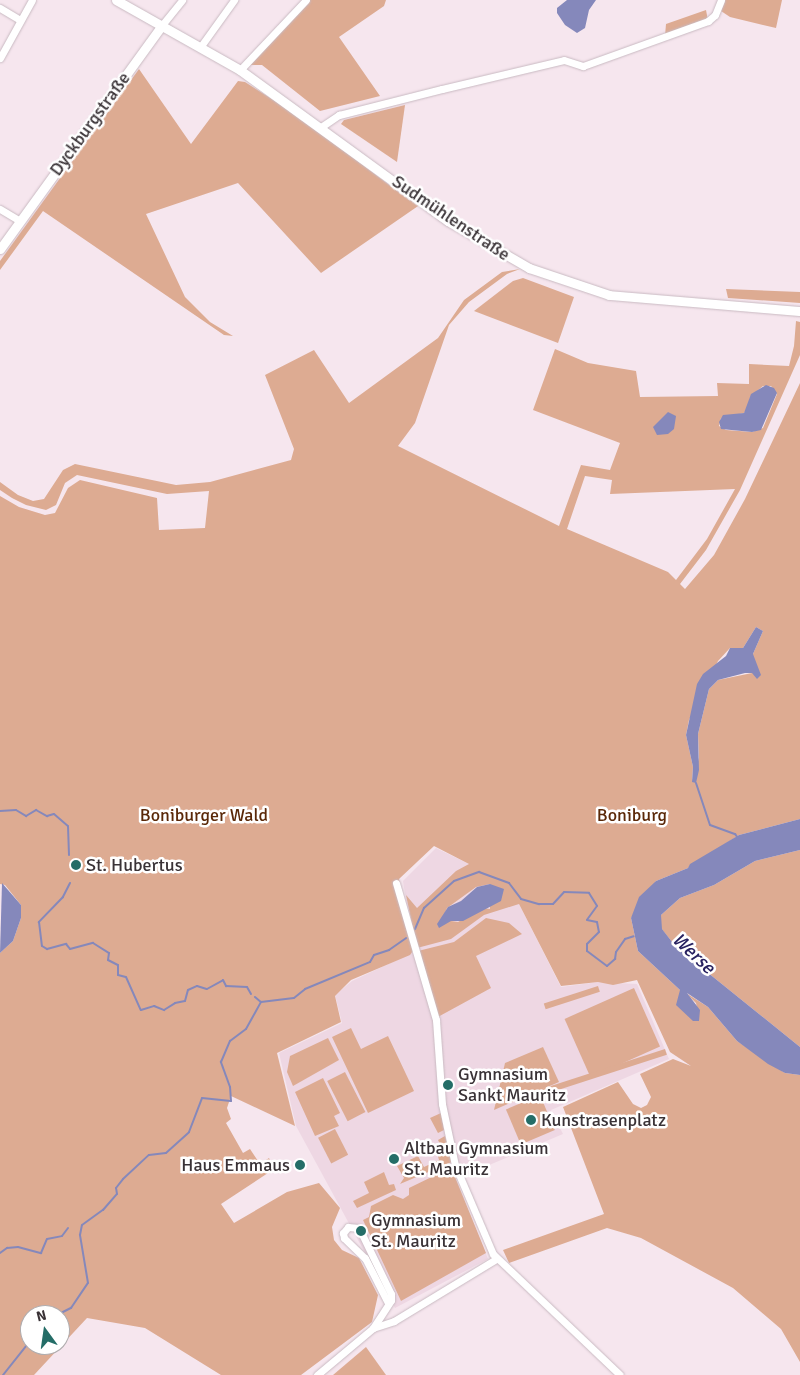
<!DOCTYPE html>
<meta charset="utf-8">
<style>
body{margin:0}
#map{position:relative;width:800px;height:1375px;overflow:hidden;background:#f6e6ee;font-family:Signika,sans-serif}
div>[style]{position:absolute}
.built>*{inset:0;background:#eed7e3}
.green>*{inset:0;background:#ddab92;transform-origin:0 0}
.water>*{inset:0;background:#8588bb}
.stream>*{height:2px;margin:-1px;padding:0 1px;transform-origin:1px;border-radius:1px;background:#8588bb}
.roads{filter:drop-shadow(0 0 1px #c9bac2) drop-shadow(0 0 1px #c9bac2)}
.minor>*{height:7px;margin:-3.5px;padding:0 3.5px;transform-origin:3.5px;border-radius:3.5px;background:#fff}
.tertiary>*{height:9px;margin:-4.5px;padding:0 4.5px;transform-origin:4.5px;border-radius:4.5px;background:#fff}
.dots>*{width:14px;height:14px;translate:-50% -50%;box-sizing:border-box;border:2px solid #fff;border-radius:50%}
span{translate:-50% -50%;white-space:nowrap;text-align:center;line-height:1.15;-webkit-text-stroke:5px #fff;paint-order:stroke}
.street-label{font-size:18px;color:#393236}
.park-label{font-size:18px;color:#5a2808}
.poi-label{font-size:18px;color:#393236}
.left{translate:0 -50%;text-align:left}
.right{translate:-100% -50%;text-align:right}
.water-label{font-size:19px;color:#272160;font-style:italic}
.north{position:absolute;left:20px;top:1305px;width:50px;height:50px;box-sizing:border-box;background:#fff;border:1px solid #b0adaf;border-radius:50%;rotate:346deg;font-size:14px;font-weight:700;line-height:20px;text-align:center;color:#393236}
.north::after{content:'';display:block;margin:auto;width:18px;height:22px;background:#246d67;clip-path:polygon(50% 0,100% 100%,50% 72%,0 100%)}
</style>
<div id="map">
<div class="built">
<i style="clip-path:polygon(436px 848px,469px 864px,519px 904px,561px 987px,598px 982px,637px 984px,669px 1059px,551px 1110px,563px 1134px,456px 1179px,488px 1259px,395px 1308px,296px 1126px,279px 1053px,342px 1023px,335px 995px,352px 981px,414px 952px,403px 881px)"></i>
</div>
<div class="green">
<i style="clip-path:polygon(306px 0,386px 0,384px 6px,339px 37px,380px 96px,320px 111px,262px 65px,249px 65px)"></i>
<i style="clip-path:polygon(725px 0,782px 0,776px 28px,730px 17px,721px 11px)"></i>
<i style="clip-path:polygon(706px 10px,708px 21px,665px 36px,666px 24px)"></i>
<i style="clip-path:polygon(139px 69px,191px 144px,238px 81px,245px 82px,294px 113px,409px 200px,421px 204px,321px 273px,238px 183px,146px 214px,185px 297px,210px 322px,233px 336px,224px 335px,43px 211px,0 270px,0 261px)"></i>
<i style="clip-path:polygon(405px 105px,397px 162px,341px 124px,344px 120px)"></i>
<i style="clip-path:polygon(evenodd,520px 269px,507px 274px,469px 302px,449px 325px,415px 423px,398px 446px,559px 526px,581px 465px,610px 470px,620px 443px,533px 410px,555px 349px,588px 363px,636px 371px,640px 397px,718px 396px,717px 383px,749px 384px,749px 364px,789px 366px,794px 346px,796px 321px,800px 322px,800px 355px,740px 490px,706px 550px,680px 584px,685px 589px,714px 555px,745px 499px,800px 383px,800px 819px,739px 835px,688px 868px,656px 881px,631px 918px,638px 951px,680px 990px,699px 1019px,696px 1003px,686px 993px,708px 1007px,737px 1041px,785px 1073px,800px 1075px,800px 1362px,781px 1329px,733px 1288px,641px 1238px,607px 1228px,509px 1263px,503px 1250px,604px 1214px,563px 1107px,618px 1082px,633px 1104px,641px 1108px,647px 1105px,651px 1097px,640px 1074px,673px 1059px,691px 1066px,670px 1052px,637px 980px,613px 985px,598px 982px,561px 986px,519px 904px,484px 915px,451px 939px,417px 948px,406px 895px,417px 908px,456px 871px,469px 864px,434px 846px,399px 879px,413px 951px,410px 955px,351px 980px,335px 996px,341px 1022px,277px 1053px,295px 1126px,231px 1096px,227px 1108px,231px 1119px,226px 1123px,243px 1153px,250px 1149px,260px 1164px,269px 1158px,274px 1169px,221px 1204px,234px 1223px,287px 1192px,319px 1183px,340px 1208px,332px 1227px,334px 1240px,342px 1250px,359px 1258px,378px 1295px,372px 1322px,301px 1375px,221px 1375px,145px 1328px,87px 1318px,34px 1375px,0 1375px,0 953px,13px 941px,21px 918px,21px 905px,5px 885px,0 884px,0 496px,19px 507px,45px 515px,55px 513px,68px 488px,80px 480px,157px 498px,159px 530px,205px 528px,209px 491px,167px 494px,77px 475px,65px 483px,56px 505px,46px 510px,26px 505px,12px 498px,0 490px,0 482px,18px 495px,33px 501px,44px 499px,63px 470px,75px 464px,176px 485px,210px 482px,291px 460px,294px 449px,265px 375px,314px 350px,349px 403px,438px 338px,464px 300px,502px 272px,520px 269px,763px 386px,771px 386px,777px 394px,763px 428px,752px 432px,726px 430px,719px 426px,721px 418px,744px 413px,749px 406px,750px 397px,763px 386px,520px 269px,585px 476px,612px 480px,610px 494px,735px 489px,707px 539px,676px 580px,668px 572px,567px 529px,585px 476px,520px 269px,756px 627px,763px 631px,753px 654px,752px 673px,718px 680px,709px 689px,698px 734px,699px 758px,692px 782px,693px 767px,686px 735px,689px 720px,718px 661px,730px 648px,743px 648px,756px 627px,520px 269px,490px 884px,490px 909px,483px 908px,458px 922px,451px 921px,445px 913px,447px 908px,476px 887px,490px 884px,520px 269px,30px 1315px,60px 1315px,60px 1345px,30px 1345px,30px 1315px)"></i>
<i style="clip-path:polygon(523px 278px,574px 297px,558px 343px,474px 311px,513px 281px)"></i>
<i style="clip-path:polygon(726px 289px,800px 292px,800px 303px,728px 298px)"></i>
<i style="clip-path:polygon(800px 850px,800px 1047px,676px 947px,661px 928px,661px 915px,680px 898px,714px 885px,755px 861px)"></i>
<i style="clip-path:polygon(486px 918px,509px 923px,522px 934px,476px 956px,491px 988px,436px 1018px,418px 951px,454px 942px)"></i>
<i style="left:598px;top:986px;width:6px;height:57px;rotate:72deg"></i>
<i style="left:634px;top:988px;width:64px;height:76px;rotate:66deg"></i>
<i style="clip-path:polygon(351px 1028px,361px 1049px,388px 1036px,414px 1091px,368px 1113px,332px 1037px)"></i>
<i style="clip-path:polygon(328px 1038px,339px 1060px,293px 1086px,287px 1072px,290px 1056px)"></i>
<i style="clip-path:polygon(543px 1047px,559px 1082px,494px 1110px,505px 1063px)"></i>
<i style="left:665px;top:1049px;width:6px;height:129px;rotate:72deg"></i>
<i style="left:345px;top:1072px;width:45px;height:20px;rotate:63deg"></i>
<i style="clip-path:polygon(323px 1078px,340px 1113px,334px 1116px,339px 1126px,315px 1136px,295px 1092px)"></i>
<i style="left:540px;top:1095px;width:38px;height:37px;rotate:67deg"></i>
<i style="clip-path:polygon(441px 1113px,444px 1130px,438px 1133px,430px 1118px)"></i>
<i style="left:335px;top:1129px;width:29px;height:19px;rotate:63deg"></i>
<i style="clip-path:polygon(445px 1136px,452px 1162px,400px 1184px,404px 1178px,397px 1166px,418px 1156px,424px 1167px,439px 1160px,437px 1153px,443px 1150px,438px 1140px)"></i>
<i style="clip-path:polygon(446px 1170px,453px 1172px,486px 1253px,401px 1301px,363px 1220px,369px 1217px,371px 1206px,393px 1195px,403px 1199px,409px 1195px,409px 1188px)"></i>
<i style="clip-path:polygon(384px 1172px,389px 1185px,394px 1184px,396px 1190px,357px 1208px,353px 1201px,369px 1193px,364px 1182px)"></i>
<i style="clip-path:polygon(366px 1347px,386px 1375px,333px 1375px)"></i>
</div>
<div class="water">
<i style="clip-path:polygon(567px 0,596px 0,589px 10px,585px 28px,577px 33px,565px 25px,557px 13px,557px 8px)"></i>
<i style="clip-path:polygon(766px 385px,774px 388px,777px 393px,761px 430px,752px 432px,721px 429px,719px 422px,723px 415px,744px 413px,751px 394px)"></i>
<i style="clip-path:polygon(668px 412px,676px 416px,674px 429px,668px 434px,657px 435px,653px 427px)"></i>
<i style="clip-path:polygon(756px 627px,763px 631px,753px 654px,761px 675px,757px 679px,752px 673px,745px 673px,718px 680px,709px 689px,698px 734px,699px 770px,696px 783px,692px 782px,693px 767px,686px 735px,697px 684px,703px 674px,726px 656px,730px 648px,743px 648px)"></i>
<i style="clip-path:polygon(800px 819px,800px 850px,755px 861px,714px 885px,680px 898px,661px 915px,662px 929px,676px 947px,800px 1047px,800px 1075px,785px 1073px,768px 1064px,737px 1041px,708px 1007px,687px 993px,700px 1010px,699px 1021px,693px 1021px,676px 1005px,680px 990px,638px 951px,631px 918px,639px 897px,656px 881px,688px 868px,690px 864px,739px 835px)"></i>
<i style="clip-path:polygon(2px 883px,21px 905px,21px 918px,13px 941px,0 953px)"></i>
<i style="clip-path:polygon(490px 884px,504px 889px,501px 901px,463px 921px,451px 921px,439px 928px,437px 924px,448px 907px,461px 901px,477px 887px)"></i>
</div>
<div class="stream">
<i style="left:696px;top:783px;width:44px;rotate:71.6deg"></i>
<i style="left:710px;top:825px;width:27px;rotate:20deg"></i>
<i style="left:735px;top:834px;width:5px;rotate:53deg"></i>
<i style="left:0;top:811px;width:16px;rotate:-4deg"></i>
<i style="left:16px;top:810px;width:12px;rotate:31deg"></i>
<i style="left:26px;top:816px;width:12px;rotate:-31deg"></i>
<i style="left:36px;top:810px;width:13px;rotate:29deg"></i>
<i style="left:47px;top:816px;width:7px;rotate:-16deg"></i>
<i style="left:54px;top:814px;width:18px;rotate:41deg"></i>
<i style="left:68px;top:826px;width:29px;rotate:88deg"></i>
<i style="left:70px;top:883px;width:16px;rotate:117deg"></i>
<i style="left:63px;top:897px;width:35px;rotate:134deg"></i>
<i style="left:39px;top:922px;width:24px;rotate:83deg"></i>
<i style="left:42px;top:946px;width:6px;rotate:31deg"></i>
<i style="left:47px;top:949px;width:20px;rotate:-15deg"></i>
<i style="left:66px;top:944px;width:6px;rotate:51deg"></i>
<i style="left:70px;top:949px;width:24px;rotate:-15deg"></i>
<i style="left:93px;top:943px;width:19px;rotate:32deg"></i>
<i style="left:109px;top:953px;width:7px;rotate:98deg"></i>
<i style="left:108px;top:960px;width:11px;rotate:27deg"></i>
<i style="left:118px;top:965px;width:10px;rotate:90deg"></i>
<i style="left:118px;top:975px;width:8px;rotate:14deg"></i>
<i style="left:126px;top:977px;width:36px;rotate:66deg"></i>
<i style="left:141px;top:1010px;width:14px;rotate:-17deg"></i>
<i style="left:154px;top:1006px;width:11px;rotate:22deg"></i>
<i style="left:164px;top:1010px;width:13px;rotate:-32deg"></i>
<i style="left:175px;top:1003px;width:10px;rotate:-11deg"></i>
<i style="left:185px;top:1001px;width:11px;rotate:-75deg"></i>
<i style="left:188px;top:990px;width:10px;rotate:-24deg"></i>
<i style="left:197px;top:986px;width:10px;rotate:17deg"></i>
<i style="left:207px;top:989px;width:18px;rotate:-29deg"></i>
<i style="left:223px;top:980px;width:7px;rotate:63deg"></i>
<i style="left:226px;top:986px;width:21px;rotate:3deg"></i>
<i style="left:247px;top:987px;width:8px;rotate:60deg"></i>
<i style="left:415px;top:929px;width:23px;rotate:-67deg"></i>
<i style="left:424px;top:908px;width:40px;rotate:-42deg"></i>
<i style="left:454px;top:881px;width:27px;rotate:-20deg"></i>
<i style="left:479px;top:872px;width:32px;rotate:20deg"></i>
<i style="left:509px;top:883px;width:20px;rotate:53deg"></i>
<i style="left:521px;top:899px;width:19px;rotate:16deg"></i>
<i style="left:539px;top:904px;width:14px"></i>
<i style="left:553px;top:904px;width:16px;rotate:-47deg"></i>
<i style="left:564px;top:892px;width:25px;rotate:2deg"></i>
<i style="left:589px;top:893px;width:15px;rotate:58deg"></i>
<i style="left:597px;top:906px;width:17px;rotate:126deg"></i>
<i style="left:587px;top:920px;width:10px;rotate:11deg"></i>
<i style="left:597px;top:922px;width:10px;rotate:79deg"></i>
<i style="left:599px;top:932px;width:17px;rotate:135deg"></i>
<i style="left:587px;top:944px;width:7px;rotate:90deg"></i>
<i style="left:587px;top:951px;width:25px;rotate:37deg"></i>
<i style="left:607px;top:966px;width:11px;rotate:-41deg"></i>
<i style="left:615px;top:959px;width:7px;rotate:-82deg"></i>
<i style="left:616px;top:952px;width:16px;rotate:-55deg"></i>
<i style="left:625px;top:939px;width:9px;rotate:-18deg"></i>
<i style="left:255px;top:997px;width:8px;rotate:40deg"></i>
<i style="left:0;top:1253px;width:9px;rotate:-36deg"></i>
<i style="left:7px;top:1248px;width:11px;rotate:-5deg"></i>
<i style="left:18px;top:1247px;width:24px;rotate:15deg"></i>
<i style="left:41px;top:1253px;width:15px;rotate:-67deg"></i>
<i style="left:47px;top:1239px;width:15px;rotate:-11deg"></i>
<i style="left:62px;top:1236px;width:10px;rotate:-53deg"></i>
<i style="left:57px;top:1315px;width:16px;rotate:-27deg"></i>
<i style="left:71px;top:1308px;width:30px;rotate:-56deg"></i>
<i style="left:88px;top:1283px;width:49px;rotate:-99.5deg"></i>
<i style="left:80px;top:1235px;width:10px;rotate:-79deg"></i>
<i style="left:82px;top:1225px;width:26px;rotate:-36deg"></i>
<i style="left:103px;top:1210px;width:21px;rotate:-49deg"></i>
<i style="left:117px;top:1194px;width:6px;rotate:-99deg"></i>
<i style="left:116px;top:1188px;width:11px;rotate:-52deg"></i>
<i style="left:123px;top:1179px;width:35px;rotate:-43deg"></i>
<i style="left:149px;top:1155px;width:17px;rotate:-7deg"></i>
<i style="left:166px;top:1153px;width:31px;rotate:-42deg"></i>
<i style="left:189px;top:1132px;width:36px;rotate:-69deg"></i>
<i style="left:202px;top:1098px;width:29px;rotate:6deg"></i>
<i style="left:231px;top:1101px;width:14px;rotate:-94deg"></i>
<i style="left:230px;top:1087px;width:27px;rotate:-110deg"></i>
<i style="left:221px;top:1062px;width:23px;rotate:-67deg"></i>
<i style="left:230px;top:1041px;width:20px;rotate:-37deg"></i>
<i style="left:246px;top:1029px;width:31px;rotate:-61deg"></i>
<i style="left:261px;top:1002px;width:33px;rotate:-7deg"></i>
<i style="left:294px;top:998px;width:14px;rotate:-39deg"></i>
<i style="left:305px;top:989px;width:70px;rotate:-22.6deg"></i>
<i style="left:370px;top:962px;width:8px;rotate:-60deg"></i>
<i style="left:374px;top:955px;width:16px;rotate:-18deg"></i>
<i style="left:389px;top:950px;width:21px;rotate:-35deg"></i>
<i style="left:3px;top:1375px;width:43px;rotate:-51.5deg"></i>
</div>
<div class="roads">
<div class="minor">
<i style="left:0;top:8px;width:23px;rotate:31deg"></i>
<i style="left:162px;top:25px;width:32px;rotate:-51deg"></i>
<i style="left:201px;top:46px;width:57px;rotate:-54.3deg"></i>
<i style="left:0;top:58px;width:66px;rotate:-61.1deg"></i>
<i style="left:240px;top:70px;width:96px;rotate:-46.7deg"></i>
<i style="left:321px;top:127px;width:22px;rotate:-34deg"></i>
<i style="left:339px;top:115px;width:106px;rotate:-14.2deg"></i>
<i style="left:442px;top:89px;width:125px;rotate:-13.4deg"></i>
<i style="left:564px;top:60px;width:20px;rotate:18deg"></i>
<i style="left:583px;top:66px;width:133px;rotate:-19.8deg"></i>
<i style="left:708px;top:21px;width:9px;rotate:-41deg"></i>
<i style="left:715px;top:15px;width:16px;rotate:-68deg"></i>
<i style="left:0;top:209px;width:23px;rotate:31deg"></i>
<i style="left:396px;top:883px;width:143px;rotate:73.7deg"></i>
<i style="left:436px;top:1020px;width:84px;rotate:85.9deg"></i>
<i style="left:442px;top:1104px;width:62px;rotate:78deg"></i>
<i style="left:455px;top:1165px;width:97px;rotate:66.9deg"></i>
<i style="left:493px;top:1254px;width:175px;rotate:43.6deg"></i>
<i style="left:373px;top:1328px;width:33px;rotate:-57deg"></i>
<i style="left:391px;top:1300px;width:6px;rotate:-90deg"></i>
<i style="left:391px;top:1294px;width:73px;rotate:-115.9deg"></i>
<i style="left:359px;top:1228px;width:11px;rotate:-175deg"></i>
<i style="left:348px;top:1227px;width:8px;rotate:130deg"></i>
<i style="left:343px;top:1233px;width:5px;rotate:79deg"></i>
<i style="left:344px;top:1238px;width:29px;rotate:44deg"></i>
<i style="left:365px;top:1258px;width:51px;rotate:62.9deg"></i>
<i style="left:317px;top:1375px;width:73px;rotate:-40deg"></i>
<i style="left:373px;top:1328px;width:22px;rotate:-18deg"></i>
<i style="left:394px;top:1321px;width:119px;rotate:-31.3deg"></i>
</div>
<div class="tertiary">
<i style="left:116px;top:0;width:142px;rotate:29.4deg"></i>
<i style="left:240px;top:70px;width:257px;rotate:36deg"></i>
<i style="left:448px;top:221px;width:94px;rotate:30.1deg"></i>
<i style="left:529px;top:268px;width:84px;rotate:18.6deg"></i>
<i style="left:609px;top:295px;width:192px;rotate:4.8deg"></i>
<i style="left:0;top:249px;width:276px;rotate:-54.1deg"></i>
</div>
</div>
<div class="dots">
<i style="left:76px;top:865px;background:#246d67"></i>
<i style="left:448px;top:1085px;background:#246d67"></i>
<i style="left:531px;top:1120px;background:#246d67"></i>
<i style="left:394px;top:1159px;background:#246d67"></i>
<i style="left:300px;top:1165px;background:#246d67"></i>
<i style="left:361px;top:1231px;background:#246d67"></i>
</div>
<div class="street-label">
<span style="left:90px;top:124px;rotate:-54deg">Dyckburgstraße</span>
<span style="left:451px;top:218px;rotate:34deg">Sudmühlenstraße</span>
</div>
<div class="park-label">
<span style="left:204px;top:815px">Boniburger Wald</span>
<span style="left:632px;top:815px">Boniburg</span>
</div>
<div class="poi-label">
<span class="left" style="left:86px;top:865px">St. Hubertus</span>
<span class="left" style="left:458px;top:1085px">Gymnasium<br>Sankt Mauritz</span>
<span class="left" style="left:541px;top:1120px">Kunstrasenplatz</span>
<span class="left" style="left:404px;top:1159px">Altbau Gymnasium<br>St. Mauritz</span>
<span class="right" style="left:290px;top:1165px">Haus Emmaus</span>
<span class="left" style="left:371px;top:1231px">Gymnasium<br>St. Mauritz</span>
</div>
<div class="water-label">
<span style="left:693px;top:954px;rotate:43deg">Werse</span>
</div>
<div class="north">N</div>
</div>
